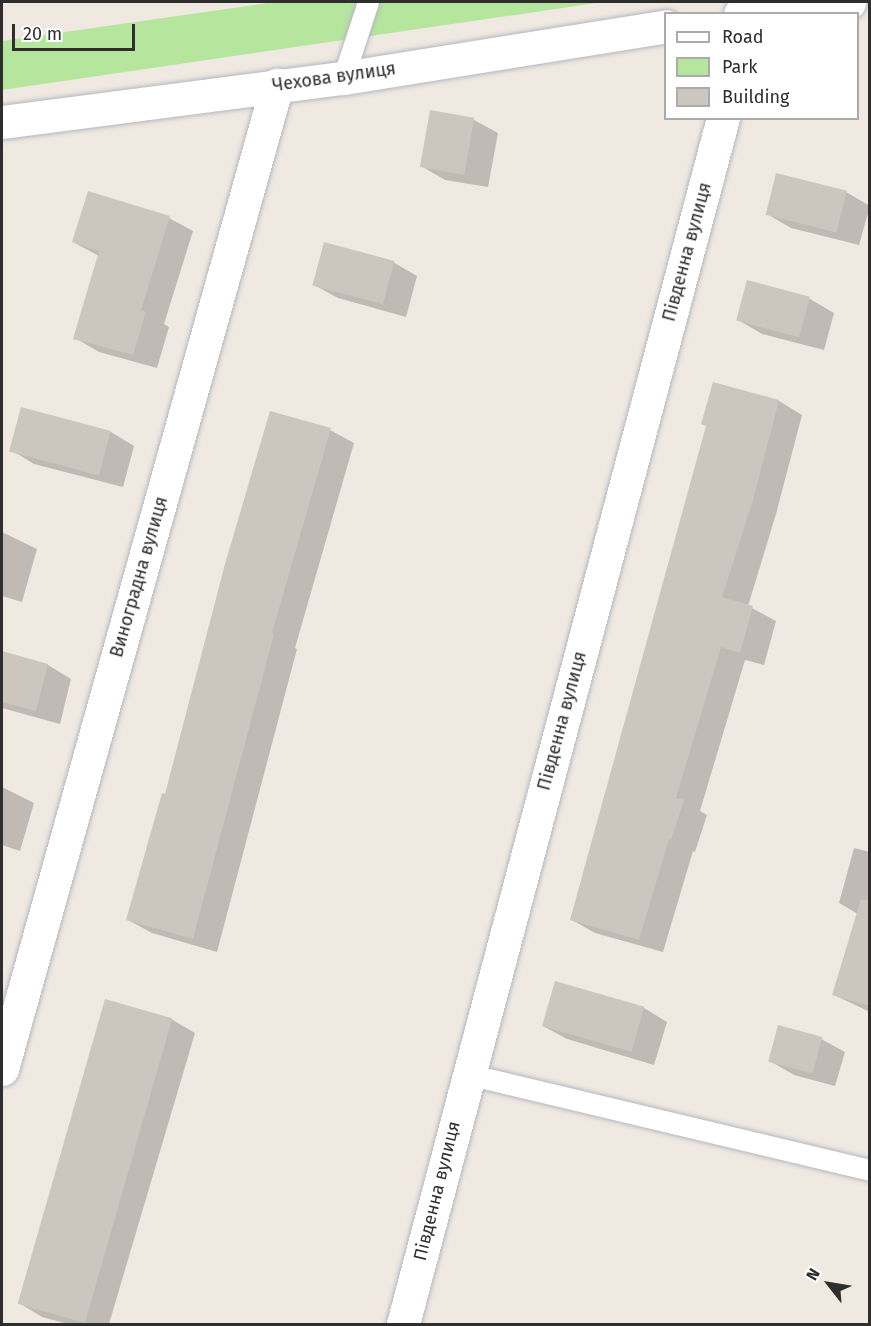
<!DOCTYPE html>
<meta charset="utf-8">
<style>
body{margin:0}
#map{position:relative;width:871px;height:1326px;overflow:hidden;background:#efe9e1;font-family:"Fira Sans",sans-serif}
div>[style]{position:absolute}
.green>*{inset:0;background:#b6e59e}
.shadow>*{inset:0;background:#0003}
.building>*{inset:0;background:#cbc7bf;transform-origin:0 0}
.roads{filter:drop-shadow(0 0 2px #b4b7c1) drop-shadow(0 0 2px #b4b7c1)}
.lane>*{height:21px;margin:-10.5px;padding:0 10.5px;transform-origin:10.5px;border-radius:10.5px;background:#fff}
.street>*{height:33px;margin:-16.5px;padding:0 16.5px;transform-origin:16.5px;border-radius:16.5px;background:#fff}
span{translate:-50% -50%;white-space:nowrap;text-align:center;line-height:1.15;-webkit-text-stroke:4.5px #fff;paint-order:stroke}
.street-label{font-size:18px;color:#2e2e2e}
.frame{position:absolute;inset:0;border:3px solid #2e2e2e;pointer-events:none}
.legend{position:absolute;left:664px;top:12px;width:195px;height:108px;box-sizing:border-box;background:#fff;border:2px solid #ababab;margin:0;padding:8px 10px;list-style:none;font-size:18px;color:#2e2e2e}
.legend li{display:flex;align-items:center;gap:12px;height:30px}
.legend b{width:30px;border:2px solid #ababab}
.north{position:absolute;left:799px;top:1254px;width:60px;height:60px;-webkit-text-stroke:4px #fff;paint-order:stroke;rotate:301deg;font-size:16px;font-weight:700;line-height:24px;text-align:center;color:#2e2e2e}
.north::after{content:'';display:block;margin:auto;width:21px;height:27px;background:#2e2e2e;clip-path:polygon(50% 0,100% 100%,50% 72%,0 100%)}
.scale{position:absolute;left:12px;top:24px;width:123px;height:27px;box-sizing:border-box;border:3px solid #2e2e2e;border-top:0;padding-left:8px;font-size:18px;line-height:21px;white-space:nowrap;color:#2e2e2e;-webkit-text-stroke:4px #fff;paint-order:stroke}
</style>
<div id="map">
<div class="green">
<i style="clip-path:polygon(275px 2px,603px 2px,2px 90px,2px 41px)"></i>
</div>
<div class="shadow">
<i style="clip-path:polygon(431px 112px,474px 120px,498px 133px,488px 187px,445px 180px,421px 166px)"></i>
<i style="clip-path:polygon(846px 192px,870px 206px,859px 245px,791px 228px,767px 214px)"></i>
<i style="clip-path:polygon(169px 218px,193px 231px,164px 324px,169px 327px,157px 368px,99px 352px,75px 338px,99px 256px,73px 242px)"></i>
<i style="clip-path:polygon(393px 262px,417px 276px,406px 317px,338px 298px,314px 285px)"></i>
<i style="clip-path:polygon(748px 282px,810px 299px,834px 313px,824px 350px,762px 334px,738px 320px)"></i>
<i style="clip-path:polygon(714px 383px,779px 401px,802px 415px,776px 514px,748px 606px,776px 621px,764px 665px,745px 660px,700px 811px,707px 815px,695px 852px,693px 851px,663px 952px,595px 933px,572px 920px,707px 426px)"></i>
<i style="clip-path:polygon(22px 408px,111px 432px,134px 446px,123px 487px,34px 464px,11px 450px)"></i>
<i style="clip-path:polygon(330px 430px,354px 443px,295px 648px,297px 649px,217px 952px,152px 933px,128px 920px)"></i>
<i style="clip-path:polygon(2px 532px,37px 549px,22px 602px,2px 596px)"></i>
<i style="clip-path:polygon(2px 653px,48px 665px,71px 679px,60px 724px,2px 708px)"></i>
<i style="clip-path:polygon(2px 787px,34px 803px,20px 851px,2px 845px)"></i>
<i style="clip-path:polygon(854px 848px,870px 852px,870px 1012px,834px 995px,858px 914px,839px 903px)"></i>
<i style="clip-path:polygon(556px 982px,644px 1008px,667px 1022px,654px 1065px,567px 1039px,543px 1026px)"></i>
<i style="clip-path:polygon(171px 1019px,195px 1033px,109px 1324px,68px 1324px,42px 1317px,19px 1303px)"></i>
<i style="clip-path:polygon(821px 1039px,845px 1052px,835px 1086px,794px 1075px,770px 1061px)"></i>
</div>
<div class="building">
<i style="left:430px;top:110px;width:45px;height:58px;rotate:10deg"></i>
<i style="left:776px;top:173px;width:73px;height:43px;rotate:14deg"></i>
<i style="clip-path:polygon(88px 191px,170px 216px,141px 310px,146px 312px,133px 355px,73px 339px,99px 251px,72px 242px)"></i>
<i style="left:324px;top:242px;width:73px;height:45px;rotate:15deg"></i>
<i style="left:747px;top:280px;width:65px;height:42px;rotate:15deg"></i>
<i style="clip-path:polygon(713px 382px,779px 400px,753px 500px,722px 597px,753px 606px,740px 653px,721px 647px,676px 798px,684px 800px,671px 840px,669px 839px,639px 940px,570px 920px,706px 426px,701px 424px)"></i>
<i style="left:21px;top:407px;width:93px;height:46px;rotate:15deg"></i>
<i style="clip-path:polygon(270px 411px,331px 428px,272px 633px,274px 634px,193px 939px,126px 920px,162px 793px,165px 794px,225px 564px)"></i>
<i style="clip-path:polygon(2px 651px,48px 664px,36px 711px,2px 702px)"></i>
<i style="clip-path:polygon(861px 899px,870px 901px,870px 1006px,832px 995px)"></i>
<i style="left:555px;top:981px;width:93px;height:47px;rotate:16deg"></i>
<i style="left:105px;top:999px;width:70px;height:317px;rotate:16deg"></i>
<i style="left:778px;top:1025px;width:46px;height:38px;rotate:15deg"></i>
</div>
<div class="roads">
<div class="lane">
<i style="left:343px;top:78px;width:80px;rotate:-71.8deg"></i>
<i style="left:467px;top:1074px;width:414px;rotate:13.4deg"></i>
</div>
<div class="street">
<i style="left:740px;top:14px;width:110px;rotate:-6.3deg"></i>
<i style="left:2px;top:122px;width:344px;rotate:-7.4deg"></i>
<i style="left:343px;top:78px;width:327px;rotate:-9.1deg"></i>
<i style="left:2px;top:1069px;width:1022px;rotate:-74.39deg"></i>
<i style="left:403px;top:1324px;width:1248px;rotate:-75.14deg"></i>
</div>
</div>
<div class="street-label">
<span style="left:334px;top:77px;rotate:-8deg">Чехова вулиця</span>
<span style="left:687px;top:252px;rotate:-75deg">Південна вулиця</span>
<span style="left:139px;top:577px;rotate:-74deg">Виноградна вулиця</span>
<span style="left:562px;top:721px;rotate:-75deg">Південна вулиця</span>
<span style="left:437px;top:1191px;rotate:-76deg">Південна вулиця</span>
</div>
<div class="frame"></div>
<ul class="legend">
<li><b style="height:8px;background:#fff"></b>Road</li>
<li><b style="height:16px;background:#b6e59e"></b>Park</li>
<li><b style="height:16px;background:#cbc7bf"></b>Building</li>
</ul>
<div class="north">N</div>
<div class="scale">20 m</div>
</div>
